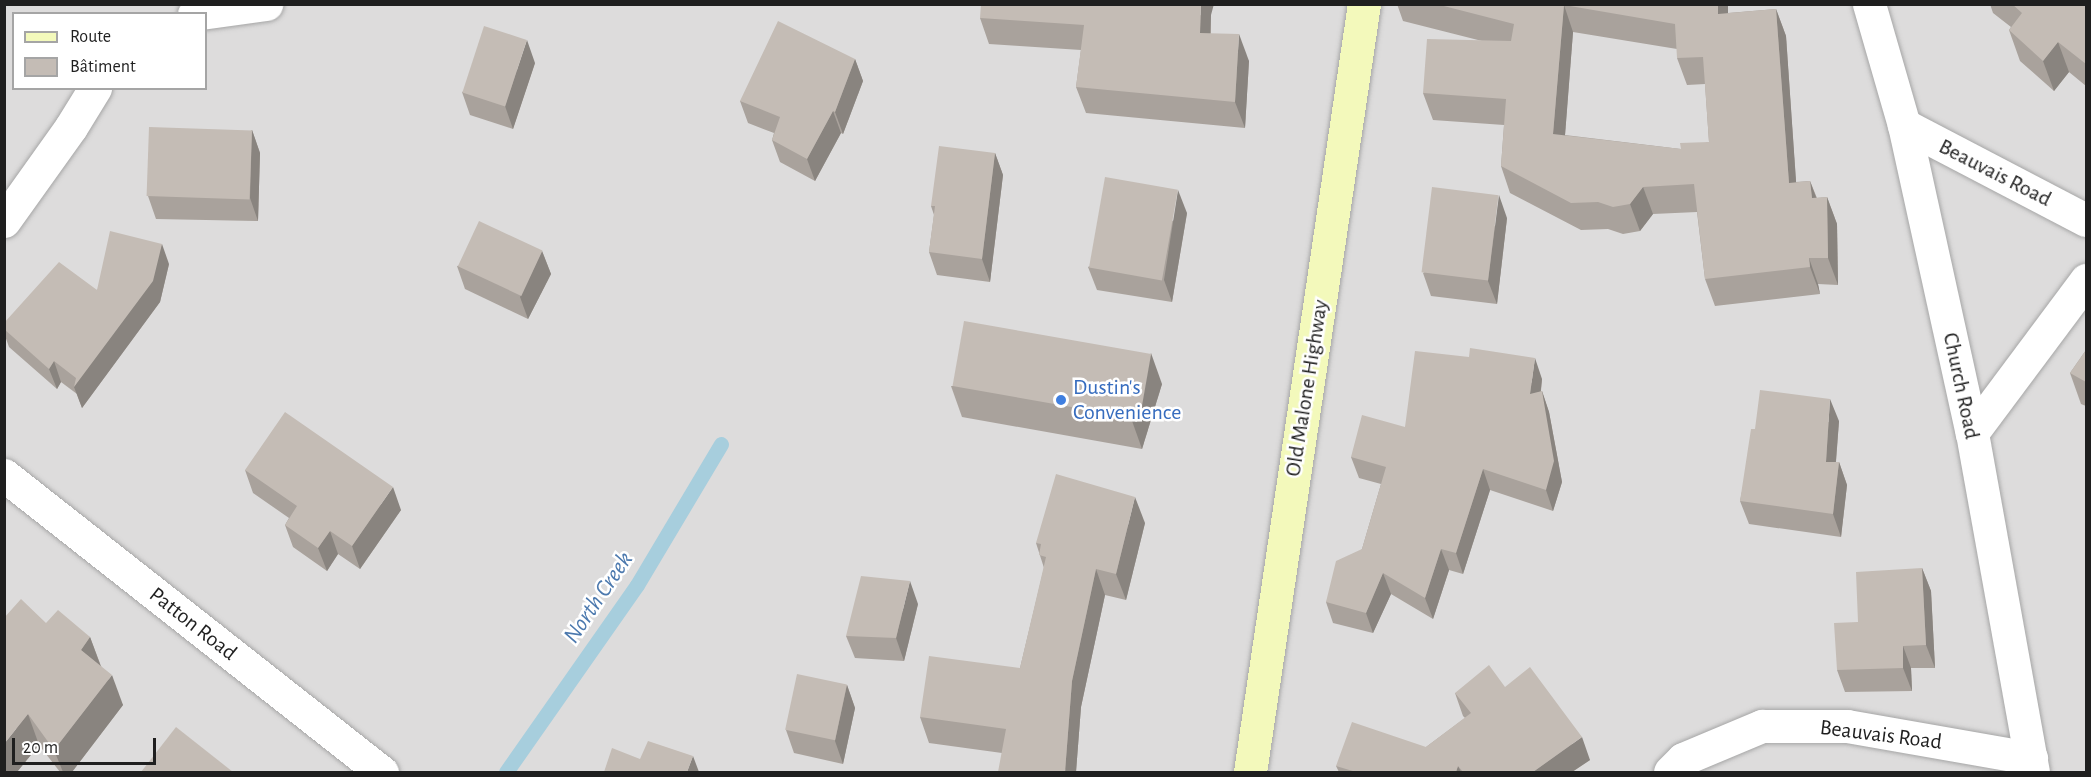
<!DOCTYPE html>
<meta charset="utf-8">
<style>
body{margin:0}
#map{position:relative;width:2091px;height:777px;overflow:hidden;background:#f0ede6;font-family:"Alegreya Sans",sans-serif}
div>[style]{position:absolute}
.residential>*{inset:0;background:#dddcdc}
.stream>*{height:15px;margin:-7.5px;padding:0 7.5px;transform-origin:7.5px;border-radius:7.5px;background:#a7cedd}
.roads{filter:drop-shadow(0 0 2px #a6a6a6) drop-shadow(0 0 2px #a6a6a6)}
.street>*{height:33px;margin:-16.5px;padding:0 16.5px;transform-origin:16.5px;border-radius:16.5px;background:#fff}
.secondary>*{height:33px;margin:-16.5px;padding:0 16.5px;transform-origin:16.5px;border-radius:16.5px;background:#f3f9bb}
.wall>*{inset:0;background:#a9a29c}
.shaded-wall>*{inset:0;background:#89847f}
.building>*{inset:0;background:#c4bcb5;transform-origin:0 0}
.dots>*{width:16px;height:16px;translate:-50% -50%;box-sizing:border-box;border:3px solid #fff;border-radius:50%}
span{translate:-50% -50%;white-space:nowrap;text-align:center;line-height:1.15;-webkit-text-stroke:5px #fff;paint-order:stroke}
.street-label{font-size:22px;color:#1f1f1f}
.shop-label{font-size:22px;color:#366cbe}
.left{translate:0 -50%;text-align:left}
.water-label{font-size:24px;color:#4c79ae;font-style:italic}
.frame{position:absolute;inset:0;border:6px solid #1f1f1f;pointer-events:none}
.legend{position:absolute;left:12px;top:12px;width:195px;height:78px;box-sizing:border-box;background:#fff;border:2px solid #a5a5a5;margin:0;padding:8px 10px;list-style:none;font-size:18px;color:#1f1f1f}
.legend li{display:flex;align-items:center;gap:12px;height:30px}
.legend b{width:30px;border:2px solid #a5a5a5}
.scale{position:absolute;left:12px;top:738px;width:144px;height:27px;box-sizing:border-box;border:3px solid #1f1f1f;border-top:0;padding-left:8px;font-size:18px;line-height:21px;white-space:nowrap;color:#1f1f1f;-webkit-text-stroke:4px #fff;paint-order:stroke}
</style>
<div id="map">
<div class="residential">
<i style="clip-path:polygon(evenodd,5px 5px,2086px 5px,2086px 772px,5px 772px,5px 5px,14px 14px,206px 14px,206px 88px,14px 88px,14px 14px)"></i>
</div>
<div class="stream">
<i style="left:506px;top:772px;width:228px;rotate:-55deg"></i>
<i style="left:637px;top:585px;width:164px;rotate:-59.2deg"></i>
</div>
<div class="roads">
<div class="street">
<i style="left:1869px;top:4px;width:126px;rotate:73.9deg"></i>
<i style="left:1904px;top:125px;width:315px;rotate:77.6deg"></i>
<i style="left:1972px;top:433px;width:344px;rotate:79.8deg"></i>
<i style="left:194px;top:14px;width:73px;rotate:-7.9deg"></i>
<i style="left:1904px;top:125px;width:205px;rotate:27.6deg"></i>
<i style="left:4px;top:221px;width:115px;rotate:-54.5deg"></i>
<i style="left:71px;top:127px;width:46px;rotate:-58.4deg"></i>
<i style="left:1972px;top:433px;width:191px;rotate:-53.3deg"></i>
<i style="left:4px;top:475px;width:481px;rotate:38.2deg"></i>
<i style="left:1670px;top:772px;width:18px;rotate:-45deg"></i>
<i style="left:1683px;top:759px;width:86px;rotate:-22.7deg"></i>
<i style="left:1762px;top:726px;width:85px"></i>
<i style="left:1847px;top:726px;width:187px;rotate:9.9deg"></i>
</div>
<div class="secondary">
<i style="left:1250px;top:772px;width:776px;rotate:-81.56deg"></i>
</div>
</div>
<div class="wall">
<i style="clip-path:polygon(evenodd,1397px 4px,1728px 4px,1728px 13px,1776px 9px,1786px 36px,1796px 182px,1810px 181px,1817px 198px,1827px 197px,1837px 224px,1838px 285px,1818px 284px,1820px 294px,1715px 306px,1705px 279px,1697px 212px,1653px 214px,1640px 231px,1623px 234px,1608px 229px,1581px 230px,1510px 193px,1501px 166px,1504px 125px,1433px 120px,1423px 93px,1482px 41px,1403px 21px,1397px 4px,1573px 32px,1677px 49px,1677px 58px,1687px 85px,1705px 84px,1709px 142px,1681px 149px,1565px 135px,1573px 32px)"></i>
<i style="clip-path:polygon(1990px 4px,2086px 4px,2086px 86px,2069px 72px,2054px 91px,2020px 61px,2009px 30px,2011px 27px,1993px 13px)"></i>
<i style="clip-path:polygon(1211px 15px,1211px 34px,1249px 61px,1245px 128px,1086px 113px,1076px 87px,1081px 50px,989px 44px,980px 18px)"></i>
<i style="clip-path:polygon(855px 59px,863px 81px,843px 134px,841px 133px,815px 181px,780px 162px,772px 140px,774px 133px,748px 123px,740px 101px)"></i>
<i style="clip-path:polygon(535px 63px,513px 129px,470px 115px,462px 92px)"></i>
<i style="clip-path:polygon(252px 130px,260px 153px,258px 221px,156px 219px,148px 196px)"></i>
<i style="clip-path:polygon(995px 153px,1003px 175px,990px 282px,937px 275px,929px 252px,934px 215px,931px 206px)"></i>
<i style="clip-path:polygon(1187px 213px,1172px 302px,1097px 290px,1088px 267px)"></i>
<i style="clip-path:polygon(1507px 218px,1497px 304px,1431px 296px,1423px 273px)"></i>
<i style="clip-path:polygon(542px 251px,551px 274px,528px 319px,465px 289px,457px 266px)"></i>
<i style="clip-path:polygon(169px 264px,160px 302px,82px 408px,77px 394px,61px 382px,57px 389px,9px 347px,4px 333px,4px 323px)"></i>
<i style="clip-path:polygon(2086px 350px,2086px 406px,2081px 404px,2070px 373px)"></i>
<i style="clip-path:polygon(1542px 379px,1541px 391px,1542px 391px,1549px 412px,1562px 482px,1553px 511px,1490px 490px,1463px 574px,1449px 570px,1433px 619px,1391px 594px,1373px 633px,1333px 623px,1326px 602px,1362px 549px,1381px 484px,1359px 478px,1351px 457px,1405px 427px)"></i>
<i style="clip-path:polygon(1162px 384px,1142px 449px,962px 417px,951px 386px)"></i>
<i style="clip-path:polygon(1839px 421px,1836px 462px,1839px 462px,1847px 485px,1841px 537px,1749px 524px,1740px 501px,1755px 429px)"></i>
<i style="clip-path:polygon(245px 470px,401px 510px,360px 569px,338px 554px,327px 571px,293px 547px,285px 525px,289px 518px,253px 493px)"></i>
<i style="clip-path:polygon(1145px 523px,1126px 600px,1105px 595px,1081px 707px,1076px 772px,1002px 753px,929px 743px,920px 717px,1020px 668px,1044px 568px,1036px 543px)"></i>
<i style="clip-path:polygon(1922px 568px,1931px 591px,1935px 668px,1911px 668px,1912px 691px,1845px 692px,1837px 670px,1858px 622px)"></i>
<i style="clip-path:polygon(918px 604px,904px 661px,855px 658px,846px 636px)"></i>
<i style="clip-path:polygon(46px 623px,90px 637px,101px 666px,123px 705px,72px 772px,60px 772px,39px 745px,17px 772px,4px 772px)"></i>
<i style="clip-path:polygon(847px 685px,855px 708px,843px 764px,794px 753px,786px 730px)"></i>
<i style="clip-path:polygon(1505px 687px,1590px 760px,1572px 772px,1339px 772px,1336px 766px,1426px 747px,1465px 718px,1463px 716px,1455px 693px)"></i>
</div>
<div class="shaded-wall">
<i style="clip-path:polygon(1201px 4px,1214px 4px,1211px 15px,1209px 59px,1200px 33px)"></i>
<i style="clip-path:polygon(1718px 4px,1728px 4px,1728px 40px,1718px 14px)"></i>
<i style="clip-path:polygon(1564px 5px,1573px 32px,1563px 161px,1553px 134px)"></i>
<i style="clip-path:polygon(1776px 9px,1786px 36px,1798px 210px,1789px 183px)"></i>
<i style="clip-path:polygon(1239px 34px,1249px 61px,1245px 128px,1235px 102px)"></i>
<i style="clip-path:polygon(527px 40px,535px 63px,513px 129px,505px 106px)"></i>
<i style="clip-path:polygon(2058px 42px,2069px 72px,2054px 91px,2043px 61px)"></i>
<i style="clip-path:polygon(855px 59px,863px 81px,843px 134px,835px 112px)"></i>
<i style="clip-path:polygon(833px 111px,841px 133px,815px 181px,807px 159px)"></i>
<i style="clip-path:polygon(252px 130px,260px 153px,258px 221px,250px 198px)"></i>
<i style="clip-path:polygon(995px 153px,1003px 175px,990px 282px,982px 259px)"></i>
<i style="clip-path:polygon(1810px 181px,1820px 208px,1812px 198px)"></i>
<i style="clip-path:polygon(1643px 187px,1653px 214px,1640px 231px,1630px 204px)"></i>
<i style="clip-path:polygon(1178px 190px,1187px 213px,1172px 302px,1164px 280px)"></i>
<i style="clip-path:polygon(1499px 195px,1507px 218px,1497px 304px,1488px 281px)"></i>
<i style="clip-path:polygon(1827px 197px,1837px 224px,1838px 285px,1828px 258px)"></i>
<i style="clip-path:polygon(162px 244px,169px 264px,160px 302px,82px 408px,74px 387px)"></i>
<i style="clip-path:polygon(542px 251px,551px 274px,528px 319px,520px 297px)"></i>
<i style="clip-path:polygon(1809px 258px,1818px 284px,1820px 294px,1810px 267px)"></i>
<i style="clip-path:polygon(1151px 353px,1162px 384px,1142px 449px,1131px 418px)"></i>
<i style="clip-path:polygon(1535px 358px,1542px 379px,1538px 415px,1530px 394px)"></i>
<i style="clip-path:polygon(54px 361px,61px 382px,57px 389px,49px 369px)"></i>
<i style="clip-path:polygon(1542px 391px,1549px 412px,1562px 482px,1553px 511px,1546px 490px)"></i>
<i style="clip-path:polygon(1830px 399px,1839px 421px,1834px 485px,1826px 462px)"></i>
<i style="clip-path:polygon(1839px 462px,1847px 485px,1841px 537px,1833px 514px)"></i>
<i style="clip-path:polygon(1483px 469px,1490px 490px,1463px 574px,1456px 553px)"></i>
<i style="clip-path:polygon(393px 487px,401px 510px,360px 569px,352px 546px)"></i>
<i style="clip-path:polygon(1135px 497px,1145px 523px,1126px 600px,1116px 574px)"></i>
<i style="clip-path:polygon(330px 531px,338px 554px,327px 571px,318px 548px)"></i>
<i style="clip-path:polygon(1441px 549px,1449px 570px,1433px 619px,1425px 598px)"></i>
<i style="clip-path:polygon(1922px 568px,1931px 591px,1935px 668px,1926px 645px)"></i>
<i style="clip-path:polygon(1096px 569px,1105px 595px,1081px 707px,1076px 772px,1065px 772px,1072px 681px)"></i>
<i style="clip-path:polygon(1383px 573px,1391px 594px,1373px 633px,1366px 613px)"></i>
<i style="clip-path:polygon(910px 581px,918px 604px,904px 661px,896px 638px)"></i>
<i style="clip-path:polygon(90px 637px,101px 667px,81px 650px)"></i>
<i style="clip-path:polygon(1903px 646px,1911px 668px,1912px 691px,1903px 668px)"></i>
<i style="clip-path:polygon(112px 675px,123px 705px,72px 772px,63px 772px,54px 750px)"></i>
<i style="clip-path:polygon(847px 685px,855px 708px,843px 764px,835px 741px)"></i>
<i style="clip-path:polygon(28px 714px,39px 745px,17px 772px,4px 772px,4px 744px)"></i>
<i style="clip-path:polygon(1582px 737px,1590px 760px,1572px 772px,1533px 772px)"></i>
<i style="clip-path:polygon(693px 756px,699px 772px,687px 772px)"></i>
<i style="clip-path:polygon(1458px 766px,1461px 772px,1456px 772px)"></i>
</div>
<div class="building">
<i style="clip-path:polygon(981px 4px,1201px 4px,1200px 33px,1239px 34px,1235px 102px,1076px 87px,1084px 25px,980px 18px)"></i>
<i style="clip-path:polygon(evenodd,1436px 4px,1718px 4px,1718px 14px,1776px 9px,1789px 183px,1810px 181px,1812px 198px,1827px 197px,1828px 258px,1809px 258px,1810px 267px,1705px 279px,1694px 184px,1643px 187px,1630px 204px,1613px 207px,1598px 202px,1571px 203px,1501px 166px,1506px 99px,1423px 93px,1427px 39px,1511px 41px,1514px 24px,1436px 4px,1564px 5px,1675px 24px,1677px 58px,1703px 57px,1709px 142px,1680px 143px,1681px 149px,1553px 134px,1564px 5px)"></i>
<i style="clip-path:polygon(2012px 4px,2086px 4px,2086px 64px,2058px 42px,2043px 61px,2009px 30px,2022px 13px)"></i>
<i style="clip-path:polygon(778px 21px,855px 59px,835px 112px,833px 111px,807px 159px,772px 140px,780px 117px,740px 101px)"></i>
<i style="left:484px;top:26px;width:45px;height:70px;rotate:18deg"></i>
<i style="left:149px;top:127px;width:103px;height:69px;rotate:2deg"></i>
<i style="clip-path:polygon(939px 146px,995px 153px,982px 259px,929px 252px,935px 206px,931px 206px)"></i>
<i style="left:1105px;top:177px;width:74px;height:92px;rotate:10deg"></i>
<i style="left:1432px;top:187px;width:67px;height:86px;rotate:7deg"></i>
<i style="left:479px;top:221px;width:70px;height:50px;rotate:25deg"></i>
<i style="clip-path:polygon(110px 231px,162px 244px,153px 281px,74px 387px,76px 378px,54px 361px,49px 369px,4px 329px,4px 323px,59px 262px,97px 290px)"></i>
<i style="left:964px;top:321px;width:190px;height:66px;rotate:10deg"></i>
<i style="clip-path:polygon(1470px 348px,1535px 358px,1530px 394px,1542px 391px,1554px 461px,1546px 490px,1483px 469px,1456px 553px,1441px 549px,1425px 598px,1383px 573px,1366px 613px,1326px 602px,1336px 561px,1362px 549px,1386px 467px,1351px 457px,1362px 415px,1405px 427px,1415px 351px,1469px 357px)"></i>
<i style="clip-path:polygon(2086px 350px,2086px 382px,2070px 373px)"></i>
<i style="clip-path:polygon(1760px 390px,1830px 399px,1826px 462px,1839px 462px,1833px 514px,1740px 501px,1751px 429px,1755px 429px)"></i>
<i style="clip-path:polygon(285px 412px,393px 487px,352px 546px,330px 531px,318px 548px,285px 525px,297px 506px,245px 470px)"></i>
<i style="clip-path:polygon(1056px 474px,1135px 497px,1116px 574px,1096px 569px,1072px 681px,1065px 772px,1071px 772px,998px 772px,1006px 729px,920px 717px,929px 656px,1020px 668px,1046px 557px,1039px 555px,1041px 544px,1036px 543px)"></i>
<i style="clip-path:polygon(1922px 568px,1926px 645px,1903px 646px,1903px 668px,1837px 670px,1834px 623px,1858px 622px,1856px 572px)"></i>
<i style="clip-path:polygon(861px 576px,910px 581px,896px 638px,846px 636px)"></i>
<i style="clip-path:polygon(21px 599px,46px 623px,58px 610px,90px 637px,81px 650px,112px 675px,54px 750px,28px 714px,4px 744px,4px 618px)"></i>
<i style="clip-path:polygon(1489px 665px,1505px 687px,1530px 667px,1582px 737px,1533px 772px,1463px 772px,1458px 766px,1456px 772px,1356px 772px,1336px 766px,1352px 722px,1426px 747px,1471px 713px,1455px 693px)"></i>
<i style="left:797px;top:674px;width:51px;height:57px;rotate:12deg"></i>
<i style="clip-path:polygon(176px 727px,233px 772px,141px 772px)"></i>
<i style="clip-path:polygon(648px 741px,693px 756px,687px 772px,604px 772px,612px 748px,640px 759px)"></i>
</div>
<div class="dots">
<i style="left:1061px;top:400px;background:#3f7fe0"></i>
</div>
<div class="street-label">
<span style="left:1995px;top:173px;rotate:27deg">Beauvais Road</span>
<span style="left:1961px;top:386px;rotate:78deg">Church Road</span>
<span style="left:1307px;top:388px;rotate:-81deg">Old Malone Highway</span>
<span style="left:193px;top:624px;rotate:38deg">Patton Road</span>
<span style="left:1881px;top:735px;rotate:7deg">Beauvais Road</span>
</div>
<div class="shop-label">
<span class="left" style="left:1073px;top:400px">Dustin's<br>Convenience</span>
</div>
<div class="water-label">
<span style="left:599px;top:598px;rotate:-56deg">North Creek</span>
</div>
<div class="frame"></div>
<ul class="legend">
<li><b style="height:8px;background:#f3f9bb"></b>Route</li>
<li><b style="height:16px;background:#c4bcb5"></b>Bâtiment</li>
</ul>
<div class="scale">20 m</div>
</div>
